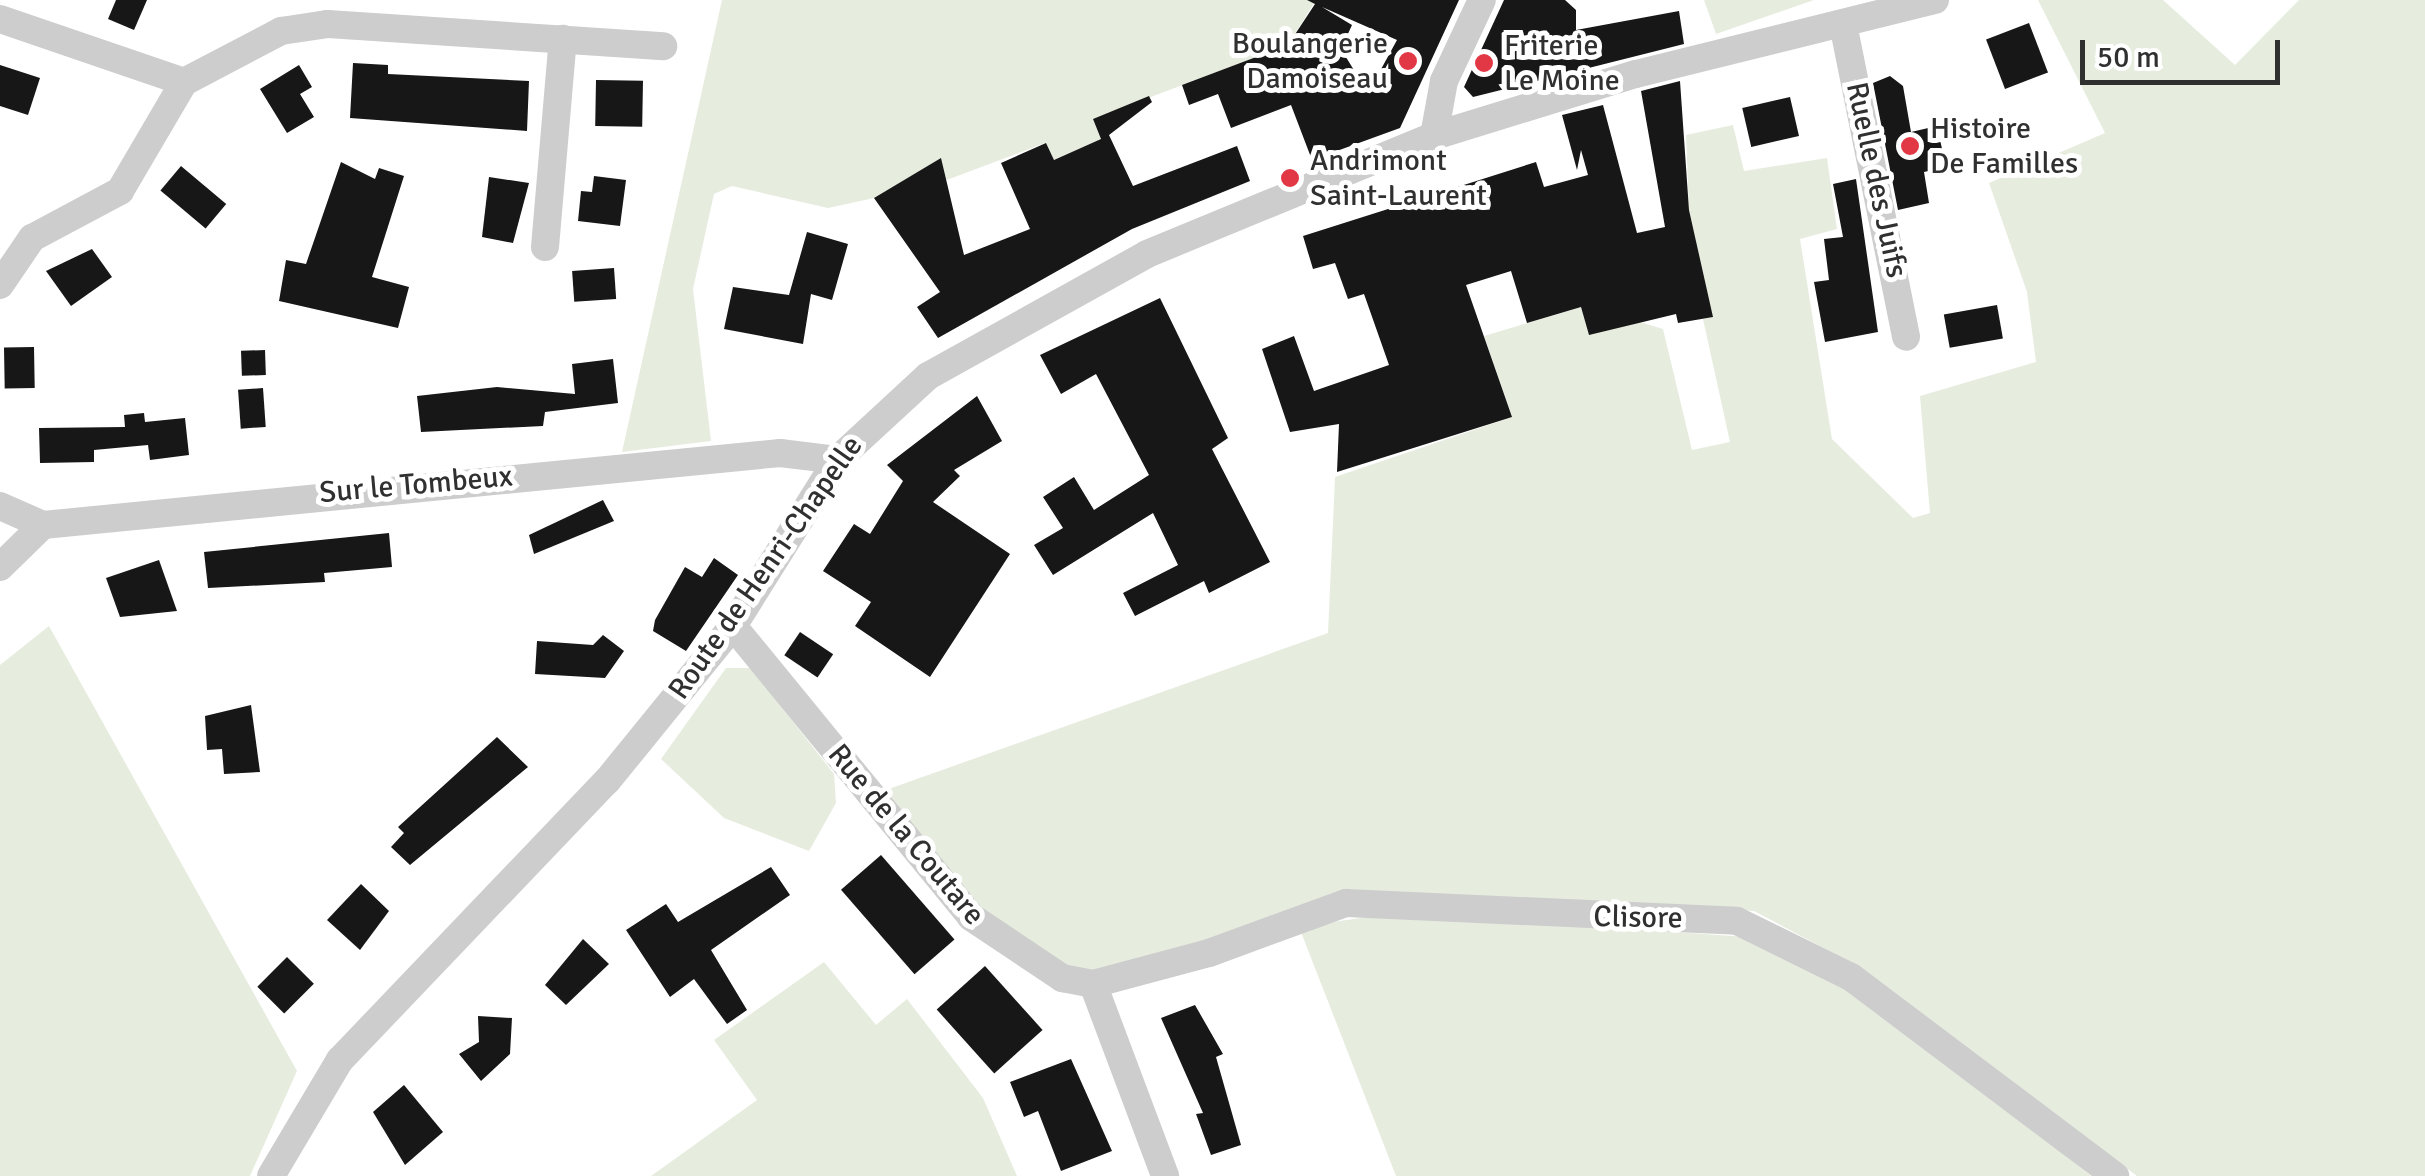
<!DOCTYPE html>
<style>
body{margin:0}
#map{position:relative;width:2425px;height:1176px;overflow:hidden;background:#fff;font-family:Signika,sans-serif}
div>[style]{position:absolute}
.green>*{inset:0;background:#e6eddf}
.building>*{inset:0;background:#171717;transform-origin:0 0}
.minor>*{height:28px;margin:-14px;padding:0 14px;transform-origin:14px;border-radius:14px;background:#cdcdcd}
.dots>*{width:28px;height:28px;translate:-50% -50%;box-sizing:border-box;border:5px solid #fff;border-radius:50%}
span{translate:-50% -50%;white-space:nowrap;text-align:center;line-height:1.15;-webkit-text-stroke:10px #fff;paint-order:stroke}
.poi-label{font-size:30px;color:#303030}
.right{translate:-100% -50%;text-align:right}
.left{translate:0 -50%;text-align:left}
.street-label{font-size:30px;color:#303030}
.scale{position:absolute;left:2080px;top:40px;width:200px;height:45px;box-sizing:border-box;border:5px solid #303030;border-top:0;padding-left:12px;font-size:30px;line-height:35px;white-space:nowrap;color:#303030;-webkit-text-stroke:8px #fff;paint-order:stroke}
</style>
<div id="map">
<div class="green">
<i style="clip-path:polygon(722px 0,1316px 0,1288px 45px,1093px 119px,1101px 139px,1054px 160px,1045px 143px,944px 181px,940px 159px,874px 198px,828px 208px,732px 186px,714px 194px,693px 289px,711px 441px,622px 452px)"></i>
<i style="clip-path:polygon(1704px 0,1814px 0,1716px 34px)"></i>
<i style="clip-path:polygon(2038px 0,2163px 0,2235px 65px,2299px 0,2425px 0,2425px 1176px,2137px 1176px,1831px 952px,1754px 911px,1361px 892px,1111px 972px,1068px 970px,977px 915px,883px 791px,1328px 633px,1335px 477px,1512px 417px,1484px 336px,1581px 307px,1589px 334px,1640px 322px,1663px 329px,1692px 450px,1730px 442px,1703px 319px,1712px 317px,1689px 210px,1686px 135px,1733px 125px,1744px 171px,1827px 158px,1837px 229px,1800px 239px,1832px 439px,1913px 518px,1930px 513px,1920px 396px,2036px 362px,2027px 292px,1989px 183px,2105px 133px)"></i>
<i style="clip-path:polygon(49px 626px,297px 1071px,250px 1176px,0 1176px,0 665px)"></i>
<i style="clip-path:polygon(726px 668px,751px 668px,834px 774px,836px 803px,809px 851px,724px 818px,661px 759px)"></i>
<i style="clip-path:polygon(1401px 912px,1774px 939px,1872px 1002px,2091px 1176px,1396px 1176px,1299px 927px)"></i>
<i style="clip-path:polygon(824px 962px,876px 1025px,907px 999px,983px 1098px,1017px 1176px,651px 1176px,757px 1100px,714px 1040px)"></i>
</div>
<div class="building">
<i style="clip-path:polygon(116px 0,147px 0,134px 30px,108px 19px)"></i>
<i style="clip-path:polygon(evenodd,1307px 0,1459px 0,1400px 128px,1312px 160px,1291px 105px,1231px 128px,1218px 94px,1189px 105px,1182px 85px,1288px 45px,1315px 4px,1307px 0,1322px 7px,1397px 40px,1368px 93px,1341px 49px,1352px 25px,1322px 7px)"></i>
<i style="clip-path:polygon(1504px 0,1565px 0,1576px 10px,1576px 30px,1679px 11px,1684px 44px,1473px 97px,1464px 87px)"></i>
<i style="left:2029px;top:23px;width:53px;height:46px;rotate:69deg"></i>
<i style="clip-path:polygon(353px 63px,388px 65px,388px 74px,529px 81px,527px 131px,350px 118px)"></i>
<i style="clip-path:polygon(0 65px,40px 78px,28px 115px,0 106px)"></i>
<i style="clip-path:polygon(299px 65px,312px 87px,300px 94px,314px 117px,287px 133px,260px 89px)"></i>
<i style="clip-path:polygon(1890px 76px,1903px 86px,1911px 132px,1937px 126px,1946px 167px,1924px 172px,1929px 203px,1898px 210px,1873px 83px)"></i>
<i style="left:596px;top:80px;width:47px;height:46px;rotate:1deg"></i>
<i style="clip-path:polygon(1680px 81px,1689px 210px,1713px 317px,1678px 323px,1676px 314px,1589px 335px,1581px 307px,1527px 323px,1511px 271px,1466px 285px,1512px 417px,1337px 472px,1339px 424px,1290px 432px,1262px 349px,1294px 336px,1314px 391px,1389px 365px,1364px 294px,1348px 299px,1335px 263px,1313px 269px,1303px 236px,1536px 162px,1544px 187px,1588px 175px,1581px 150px,1577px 170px,1562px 115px,1603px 105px,1637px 233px,1665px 227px,1641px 91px)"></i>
<i style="clip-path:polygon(1149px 96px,1152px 102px,1109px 135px,1133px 186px,1237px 146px,1250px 181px,1132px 229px,938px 338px,917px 307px,940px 292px,874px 198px,941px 158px,964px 255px,1030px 229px,1001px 163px,1046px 143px,1054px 160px,1101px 139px,1093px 119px)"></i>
<i style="left:1790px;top:97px;width:40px;height:49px;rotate:77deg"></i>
<i style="clip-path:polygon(341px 162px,375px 179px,379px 168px,404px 176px,372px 277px,409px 287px,398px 328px,279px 301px,286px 260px,306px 264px)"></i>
<i style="left:181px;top:166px;width:59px;height:32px;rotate:40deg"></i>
<i style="clip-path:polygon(594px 176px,626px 180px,620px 226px,578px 221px,581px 191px,592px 192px)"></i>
<i style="clip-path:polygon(489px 177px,529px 183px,513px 243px,482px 237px)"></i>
<i style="clip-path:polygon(1856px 179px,1878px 332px,1825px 342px,1814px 282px,1829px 280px,1824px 239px,1843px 237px,1833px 184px)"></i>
<i style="clip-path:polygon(807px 232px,848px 244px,832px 300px,811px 294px,803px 344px,724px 329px,733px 287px,789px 295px)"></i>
<i style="clip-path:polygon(92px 249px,112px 277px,71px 306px,46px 271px)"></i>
<i style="left:614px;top:268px;width:31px;height:42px;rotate:86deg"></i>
<i style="clip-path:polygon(1160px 298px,1228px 438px,1212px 449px,1270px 562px,1209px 593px,1204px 581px,1135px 616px,1123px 593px,1178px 565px,1153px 513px,1053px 575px,1034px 545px,1063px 528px,1043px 497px,1074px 477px,1094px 510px,1149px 475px,1096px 374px,1061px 394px,1040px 355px)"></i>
<i style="left:1997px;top:305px;width:34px;height:54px;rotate:80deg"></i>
<i style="left:34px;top:347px;width:41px;height:30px;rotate:89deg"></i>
<i style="left:265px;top:350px;width:25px;height:24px;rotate:88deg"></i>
<i style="clip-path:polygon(613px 359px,618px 403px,545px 412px,543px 426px,421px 432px,417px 396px,497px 387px,575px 394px,572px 364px)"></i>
<i style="left:263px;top:388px;width:39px;height:25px;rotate:86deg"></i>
<i style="clip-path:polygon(977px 396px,1002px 441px,954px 470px,960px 476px,933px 502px,1010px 554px,930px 677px,855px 626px,871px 602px,823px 571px,854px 524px,870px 534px,903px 481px,887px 465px)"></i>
<i style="clip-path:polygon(144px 413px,145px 422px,185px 418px,189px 455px,150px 460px,148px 445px,94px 450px,94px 462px,40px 463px,39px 428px,125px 427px,124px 415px)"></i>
<i style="clip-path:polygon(603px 500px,614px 521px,534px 554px,529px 535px)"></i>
<i style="clip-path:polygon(389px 533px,392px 567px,324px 573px,325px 582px,208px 588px,204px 552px)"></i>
<i style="clip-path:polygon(714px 558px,738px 575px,686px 651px,653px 631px,655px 620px,685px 567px,702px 577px)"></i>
<i style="clip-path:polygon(159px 560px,177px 611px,120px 617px,106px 578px)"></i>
<i style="left:800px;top:632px;width:40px;height:28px;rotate:34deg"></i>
<i style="clip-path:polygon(603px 635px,624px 651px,605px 678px,535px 674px,537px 641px,593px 645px)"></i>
<i style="clip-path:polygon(251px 705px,260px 772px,224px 774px,222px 749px,207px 750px,205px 716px)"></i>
<i style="clip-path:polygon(497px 737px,528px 767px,410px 865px,391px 847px,404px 833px,398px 827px)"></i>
<i style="left:881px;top:855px;width:112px;height:53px;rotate:49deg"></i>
<i style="clip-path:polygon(771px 867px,790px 895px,711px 950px,747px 1010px,727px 1024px,694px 979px,670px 997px,626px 930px,666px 904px,678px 922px)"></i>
<i style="clip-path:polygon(361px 884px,389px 911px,360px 950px,327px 920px)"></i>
<i style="clip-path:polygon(583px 939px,609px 964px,566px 1005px,545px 985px)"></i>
<i style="left:287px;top:957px;width:38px;height:42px;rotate:45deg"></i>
<i style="left:985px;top:966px;width:86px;height:65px;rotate:48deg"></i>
<i style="clip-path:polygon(1195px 1005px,1223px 1054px,1216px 1057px,1241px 1145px,1211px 1155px,1196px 1114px,1203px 1113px,1161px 1018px)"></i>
<i style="clip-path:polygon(478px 1016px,512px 1018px,510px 1054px,481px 1081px,459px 1054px,479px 1042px)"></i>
<i style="clip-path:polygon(1071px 1059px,1112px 1151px,1061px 1171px,1038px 1111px,1024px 1117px,1010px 1082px)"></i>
<i style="clip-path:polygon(404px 1085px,443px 1132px,405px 1165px,373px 1112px)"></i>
</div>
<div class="minor">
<i style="left:0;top:19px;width:194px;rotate:18.9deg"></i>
<i style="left:1843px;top:24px;width:319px;rotate:78.6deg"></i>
<i style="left:1434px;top:136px;width:56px;rotate:-79.7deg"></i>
<i style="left:1444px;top:81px;width:89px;rotate:-64.9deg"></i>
<i style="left:545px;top:247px;width:209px;rotate:-85.1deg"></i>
<i style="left:0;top:285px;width:57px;rotate:-55.8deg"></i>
<i style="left:32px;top:238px;width:100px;rotate:-28.1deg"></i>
<i style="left:120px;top:191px;width:126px;rotate:-59.6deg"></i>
<i style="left:184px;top:82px;width:110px;rotate:-27.7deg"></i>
<i style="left:281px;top:31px;width:48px;rotate:-8.5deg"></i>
<i style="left:328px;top:24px;width:336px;rotate:3.8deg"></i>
<i style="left:0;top:506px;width:47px;rotate:23.8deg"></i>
<i style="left:43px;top:525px;width:741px;rotate:-5.58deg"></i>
<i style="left:780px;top:453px;width:57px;rotate:7deg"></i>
<i style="left:0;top:567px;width:60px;rotate:-44.3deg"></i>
<i style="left:733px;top:626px;width:376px;rotate:50.7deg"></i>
<i style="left:971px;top:917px;width:110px;rotate:33.8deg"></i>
<i style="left:1062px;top:978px;width:32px;rotate:11deg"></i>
<i style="left:1093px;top:984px;width:120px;rotate:-15deg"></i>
<i style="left:1209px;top:953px;width:146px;rotate:-20.1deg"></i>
<i style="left:1346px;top:903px;width:391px;rotate:2.6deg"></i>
<i style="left:1737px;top:921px;width:127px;rotate:26.2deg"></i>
<i style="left:1851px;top:977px;width:331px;rotate:37deg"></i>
<i style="left:1093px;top:984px;width:205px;rotate:69.4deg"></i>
<i style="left:271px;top:1176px;width:135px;rotate:-59.3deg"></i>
<i style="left:340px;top:1060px;width:386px;rotate:-46.3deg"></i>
<i style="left:607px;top:781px;width:200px;rotate:-50.9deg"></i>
<i style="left:733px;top:626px;width:196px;rotate:-57.9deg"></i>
<i style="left:837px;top:460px;width:124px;rotate:-42.7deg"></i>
<i style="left:928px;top:376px;width:251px;rotate:-29.1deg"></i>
<i style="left:1147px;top:254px;width:310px;rotate:-22.4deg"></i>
<i style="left:1434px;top:136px;width:211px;rotate:-17.1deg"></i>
<i style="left:1636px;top:74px;width:308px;rotate:-13.9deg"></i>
</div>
<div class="dots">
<i style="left:1408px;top:61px;background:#e23845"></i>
<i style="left:1484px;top:63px;background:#e23845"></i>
<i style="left:1910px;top:146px;background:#e23845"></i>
<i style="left:1290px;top:178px;background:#e23845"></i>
</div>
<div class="poi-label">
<span class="right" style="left:1388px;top:61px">Boulangerie<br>Damoiseau</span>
<span class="left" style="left:1504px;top:63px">Friterie<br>Le Moine</span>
<span class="left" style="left:1930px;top:146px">Histoire<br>De Familles</span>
<span class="left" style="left:1310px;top:178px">Andrimont<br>Saint-Laurent</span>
</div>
<div class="street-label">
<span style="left:1876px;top:180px;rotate:78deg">Ruelle des Juifs</span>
<span style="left:416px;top:485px;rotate:-5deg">Sur le Tombeux</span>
<span style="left:766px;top:568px;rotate:-55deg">Route de Henri-Chapelle</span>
<span style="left:906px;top:835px;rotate:50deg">Rue de la Coutare</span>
<span style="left:1638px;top:918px;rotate:1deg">Clisore</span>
</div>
<div class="scale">50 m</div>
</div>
